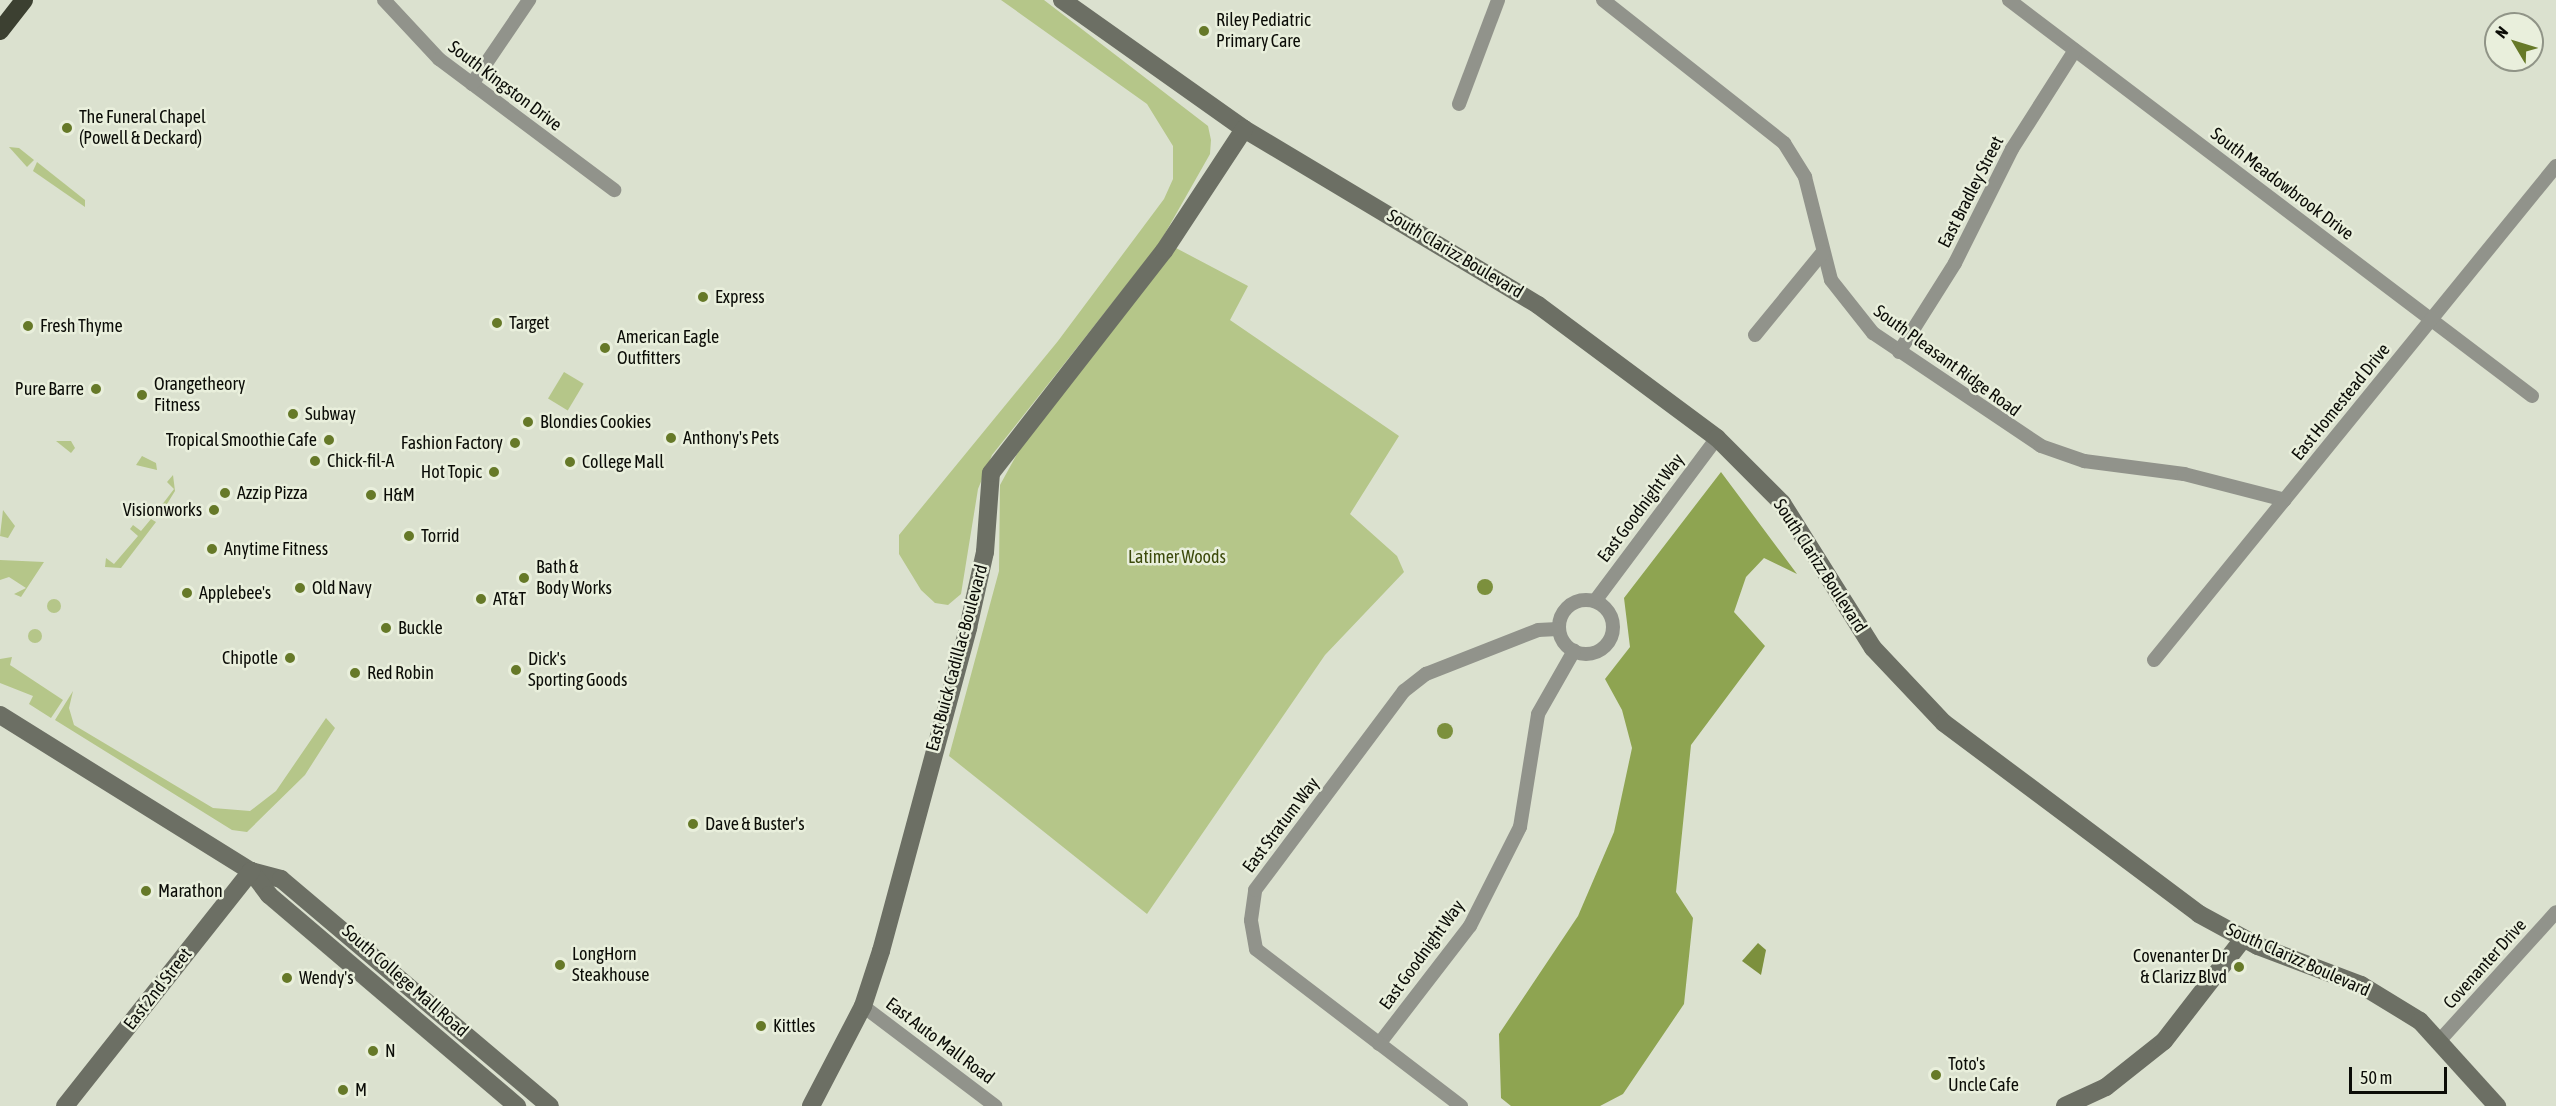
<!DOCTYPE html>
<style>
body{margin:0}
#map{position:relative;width:2556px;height:1106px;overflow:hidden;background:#dbe1cf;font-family:"Asap Condensed",sans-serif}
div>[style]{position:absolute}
.green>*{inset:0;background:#b5c689;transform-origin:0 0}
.round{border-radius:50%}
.forest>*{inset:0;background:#8ea451}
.water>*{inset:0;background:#7c903d}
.street>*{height:14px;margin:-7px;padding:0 7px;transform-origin:7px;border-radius:7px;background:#91938b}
.street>.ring{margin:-7px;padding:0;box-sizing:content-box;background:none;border:14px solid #91938b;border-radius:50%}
.secondary>*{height:18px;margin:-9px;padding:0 9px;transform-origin:9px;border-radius:9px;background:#6c6f64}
.highway>*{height:18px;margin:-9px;padding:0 9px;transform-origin:9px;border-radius:9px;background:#3c4031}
.dots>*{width:16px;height:16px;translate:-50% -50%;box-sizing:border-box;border:3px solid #e9efdc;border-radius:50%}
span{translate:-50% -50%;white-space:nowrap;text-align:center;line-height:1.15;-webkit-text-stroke:5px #e9efdc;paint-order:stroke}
.poi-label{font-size:18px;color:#0b0c07}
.left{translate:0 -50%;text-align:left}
.right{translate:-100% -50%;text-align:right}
.street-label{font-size:18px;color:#0b0c07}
.park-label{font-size:18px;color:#3c4a0b}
.north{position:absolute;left:2484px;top:12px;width:60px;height:60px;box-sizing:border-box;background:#e9efdc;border:2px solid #909487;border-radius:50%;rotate:308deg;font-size:16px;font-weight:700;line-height:24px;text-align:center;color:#0b0c07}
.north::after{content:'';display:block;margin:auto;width:21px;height:27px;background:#667928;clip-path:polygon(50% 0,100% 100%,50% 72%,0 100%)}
.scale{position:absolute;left:2349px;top:1067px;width:98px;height:27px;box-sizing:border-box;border:3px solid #0b0c07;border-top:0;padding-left:8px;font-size:18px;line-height:21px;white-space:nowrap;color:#0b0c07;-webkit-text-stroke:4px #e9efdc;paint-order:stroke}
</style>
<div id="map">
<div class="green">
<i style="clip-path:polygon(1001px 0,1044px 0,1208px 126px,1211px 140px,1210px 154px,1159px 244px,992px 455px,978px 489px,961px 594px,948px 605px,935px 603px,921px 590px,899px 554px,899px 535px,1058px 341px,1164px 199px,1173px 179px,1173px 146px,1147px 104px)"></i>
<i style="clip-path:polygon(9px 147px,19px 148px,34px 160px,27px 167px)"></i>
<i style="clip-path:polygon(37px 162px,85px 200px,85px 207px,33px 171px)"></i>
<i style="clip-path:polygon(1176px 248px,1248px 286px,1230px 320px,1399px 436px,1350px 514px,1397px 556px,1404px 572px,1325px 655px,1147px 914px,949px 756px,999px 571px,1000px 485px,1033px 425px)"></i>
<i style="left:564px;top:372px;width:23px;height:31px;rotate:31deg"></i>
<i style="clip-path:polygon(56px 441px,71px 441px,75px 448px,71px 453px)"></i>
<i style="clip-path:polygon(142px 456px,156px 463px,157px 470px,136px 465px)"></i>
<i style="clip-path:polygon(173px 475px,175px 491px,159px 517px,155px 514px,174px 489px,167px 482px)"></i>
<i style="clip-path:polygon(3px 510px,15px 526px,8px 538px,0 536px)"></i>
<i style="clip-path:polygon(151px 519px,156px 522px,121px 568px,105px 567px,106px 558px,114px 564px,138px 536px,130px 529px,133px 525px,141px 531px)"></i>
<i style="clip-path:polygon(0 560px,44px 562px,21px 597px,14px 594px,26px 588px,9px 577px,0 580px)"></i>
<i class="round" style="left:47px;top:599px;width:14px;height:14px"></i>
<i class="round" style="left:28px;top:629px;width:14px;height:14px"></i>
<i style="clip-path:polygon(12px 657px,10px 665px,63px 700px,51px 718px,29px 704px,33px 696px,0 683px,0 659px)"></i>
<i style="clip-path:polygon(73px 691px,69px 708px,74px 725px,213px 808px,250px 811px,276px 791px,326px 718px,335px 728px,305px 775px,247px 832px,232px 830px,55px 720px)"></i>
</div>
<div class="forest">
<i style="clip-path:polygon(1721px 472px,1797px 574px,1764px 558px,1746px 577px,1734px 612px,1765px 646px,1691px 745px,1676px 892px,1693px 918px,1684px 1004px,1623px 1094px,1600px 1106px,1511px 1106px,1501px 1098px,1499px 1034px,1578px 916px,1614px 832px,1632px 748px,1622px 710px,1605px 679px,1630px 647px,1624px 598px)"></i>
</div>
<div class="water">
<i class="round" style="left:1477px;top:579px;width:16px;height:16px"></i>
<i class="round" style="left:1437px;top:723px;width:16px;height:16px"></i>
<i style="clip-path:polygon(1758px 943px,1766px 950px,1761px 975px,1742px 961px)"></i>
</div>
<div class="street">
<i style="left:384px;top:0;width:81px;rotate:47deg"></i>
<i style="left:439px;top:59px;width:219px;rotate:36.8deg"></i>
<i style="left:1603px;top:0;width:231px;rotate:38.3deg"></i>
<i style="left:1784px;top:143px;width:40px;rotate:58deg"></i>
<i style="left:1805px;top:177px;width:106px;rotate:75.8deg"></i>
<i style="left:1831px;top:280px;width:68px;rotate:51.6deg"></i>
<i style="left:1873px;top:333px;width:202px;rotate:33.9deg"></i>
<i style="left:2041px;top:446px;width:46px;rotate:19.2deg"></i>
<i style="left:2084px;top:461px;width:101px;rotate:7.4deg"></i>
<i style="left:2184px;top:474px;width:104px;rotate:14.4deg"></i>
<i style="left:2009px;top:0;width:656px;rotate:37.13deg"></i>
<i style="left:472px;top:84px;width:102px;rotate:-55.8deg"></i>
<i style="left:1459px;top:104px;width:111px;rotate:-69.4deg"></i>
<i style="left:1755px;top:335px;width:107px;rotate:-50.7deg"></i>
<i style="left:1899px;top:352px;width:105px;rotate:-57.8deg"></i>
<i style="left:1955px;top:263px;width:127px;rotate:-63.4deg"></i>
<i style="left:2012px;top:149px;width:117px;rotate:-57.5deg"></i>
<i class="ring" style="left:1559px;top:600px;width:40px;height:40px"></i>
<i style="left:1595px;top:601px;width:204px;rotate:-53.2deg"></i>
<i style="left:2154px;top:660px;width:637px;rotate:-50.86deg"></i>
<i style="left:863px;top:1006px;width:166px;rotate:37.1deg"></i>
<i style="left:2441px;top:1039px;width:171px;rotate:-47.8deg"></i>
<i style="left:1379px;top:1044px;width:149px;rotate:-52.4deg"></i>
<i style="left:1470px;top:926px;width:111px;rotate:-63.2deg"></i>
<i style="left:1520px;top:827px;width:114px;rotate:-80.9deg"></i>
<i style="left:1538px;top:714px;width:73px;rotate:-60.3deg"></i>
<i style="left:1461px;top:1106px;width:258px;rotate:-142.6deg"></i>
<i style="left:1256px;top:949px;width:29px;rotate:-100deg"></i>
<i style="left:1251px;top:920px;width:30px;rotate:-82deg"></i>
<i style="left:1255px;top:890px;width:249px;rotate:-53.2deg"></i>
<i style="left:1404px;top:691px;width:28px;rotate:-38deg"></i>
<i style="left:1426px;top:674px;width:120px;rotate:-21.4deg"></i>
<i style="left:1538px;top:630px;width:20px;rotate:-3deg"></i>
</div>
<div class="secondary">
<i style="left:1062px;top:0;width:223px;rotate:35.3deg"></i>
<i style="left:1244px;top:129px;width:343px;rotate:30.9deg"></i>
<i style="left:1538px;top:305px;width:223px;rotate:36.6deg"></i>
<i style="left:1717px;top:438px;width:92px;rotate:45deg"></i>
<i style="left:1782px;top:503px;width:171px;rotate:57.9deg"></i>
<i style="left:1873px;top:648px;width:103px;rotate:46.6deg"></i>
<i style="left:1944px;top:723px;width:319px;rotate:36.8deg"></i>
<i style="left:2199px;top:914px;width:67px;rotate:28.5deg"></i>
<i style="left:2258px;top:946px;width:110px;rotate:20.7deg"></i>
<i style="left:2361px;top:985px;width:69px;rotate:31.4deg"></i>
<i style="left:2420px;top:1021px;width:115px;rotate:47.8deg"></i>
<i style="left:0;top:715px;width:296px;rotate:31.9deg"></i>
<i style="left:251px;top:871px;width:31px;rotate:15deg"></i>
<i style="left:281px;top:879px;width:352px;rotate:40.2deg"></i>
<i style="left:251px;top:871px;width:30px;rotate:53deg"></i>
<i style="left:269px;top:895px;width:326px;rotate:40.4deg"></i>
<i style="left:65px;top:1106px;width:300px;rotate:-51.6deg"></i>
<i style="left:811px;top:1106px;width:113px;rotate:-62.5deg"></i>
<i style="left:863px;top:1006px;width:58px;rotate:-71.9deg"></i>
<i style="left:881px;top:951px;width:335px;rotate:-74.9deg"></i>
<i style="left:968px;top:628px;width:78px;rotate:-77.4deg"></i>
<i style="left:985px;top:552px;width:79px;rotate:-85.7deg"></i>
<i style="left:991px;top:473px;width:281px;rotate:-52.1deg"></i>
<i style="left:1164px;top:251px;width:146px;rotate:-56.7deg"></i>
<i style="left:2065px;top:1106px;width:45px;rotate:-24.9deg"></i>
<i style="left:2106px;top:1087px;width:74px;rotate:-38.4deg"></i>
<i style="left:2164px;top:1041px;width:129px;rotate:-52.2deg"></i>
</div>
<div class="highway">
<i style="left:0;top:31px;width:39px;rotate:-52deg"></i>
</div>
<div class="dots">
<i style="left:1204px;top:31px;background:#667928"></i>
<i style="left:67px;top:128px;background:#667928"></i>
<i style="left:703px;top:297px;background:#667928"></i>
<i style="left:497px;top:323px;background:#667928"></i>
<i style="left:28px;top:326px;background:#667928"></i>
<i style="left:605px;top:348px;background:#667928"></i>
<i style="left:96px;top:389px;background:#667928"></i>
<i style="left:142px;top:395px;background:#667928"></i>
<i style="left:293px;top:414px;background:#667928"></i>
<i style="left:528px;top:422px;background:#667928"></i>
<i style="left:671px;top:438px;background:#667928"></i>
<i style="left:329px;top:440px;background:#667928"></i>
<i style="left:515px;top:443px;background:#667928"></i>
<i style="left:315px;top:461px;background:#667928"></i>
<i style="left:570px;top:462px;background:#667928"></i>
<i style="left:494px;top:472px;background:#667928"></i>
<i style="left:225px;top:493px;background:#667928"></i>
<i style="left:371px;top:495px;background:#667928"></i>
<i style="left:214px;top:510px;background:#667928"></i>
<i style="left:409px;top:536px;background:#667928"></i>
<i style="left:212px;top:549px;background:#667928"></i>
<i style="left:524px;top:578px;background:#667928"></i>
<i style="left:300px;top:588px;background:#667928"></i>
<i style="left:187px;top:593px;background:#667928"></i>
<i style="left:481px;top:599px;background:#667928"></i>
<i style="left:386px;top:628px;background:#667928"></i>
<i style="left:290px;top:658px;background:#667928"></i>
<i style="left:516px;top:670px;background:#667928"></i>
<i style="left:355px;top:673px;background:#667928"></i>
<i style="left:693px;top:824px;background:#667928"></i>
<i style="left:146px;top:891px;background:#667928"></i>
<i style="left:560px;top:965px;background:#667928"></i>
<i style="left:2239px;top:967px;background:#667928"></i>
<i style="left:287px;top:978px;background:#667928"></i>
<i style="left:761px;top:1026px;background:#667928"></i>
<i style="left:373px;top:1051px;background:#667928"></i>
<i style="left:1936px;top:1075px;background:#667928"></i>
<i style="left:343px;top:1090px;background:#667928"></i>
</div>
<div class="poi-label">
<span class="left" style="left:1216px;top:31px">Riley Pediatric<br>Primary Care</span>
<span class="left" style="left:79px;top:128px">The Funeral Chapel<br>(Powell &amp; Deckard)</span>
<span class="left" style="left:715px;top:297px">Express</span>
<span class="left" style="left:509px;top:323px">Target</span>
<span class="left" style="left:40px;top:326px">Fresh Thyme</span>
<span class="left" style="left:617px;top:348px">American Eagle<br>Outfitters</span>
<span class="left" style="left:154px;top:395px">Orangetheory<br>Fitness</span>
<span class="right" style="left:84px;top:389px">Pure Barre</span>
<span class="left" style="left:305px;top:414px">Subway</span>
<span class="left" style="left:540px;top:422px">Blondies Cookies</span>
<span class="left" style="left:683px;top:438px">Anthony's Pets</span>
<span class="right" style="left:317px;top:440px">Tropical Smoothie Cafe</span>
<span class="right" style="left:503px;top:443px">Fashion Factory</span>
<span class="left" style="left:327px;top:461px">Chick-fil-A</span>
<span class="left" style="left:582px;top:462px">College Mall</span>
<span class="right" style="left:482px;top:472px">Hot Topic</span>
<span class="left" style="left:237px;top:493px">Azzip Pizza</span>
<span class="left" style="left:383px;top:495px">H&amp;M</span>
<span class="right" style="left:202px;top:510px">Visionworks</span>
<span class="left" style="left:421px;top:536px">Torrid</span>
<span class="left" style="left:224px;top:549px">Anytime Fitness</span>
<span class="left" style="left:536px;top:578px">Bath &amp;<br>Body Works</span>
<span class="left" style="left:312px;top:588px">Old Navy</span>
<span class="left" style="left:199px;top:593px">Applebee's</span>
<span class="left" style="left:493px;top:599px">AT&amp;T</span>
<span class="left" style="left:398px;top:628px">Buckle</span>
<span class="right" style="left:278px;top:658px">Chipotle</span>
<span class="left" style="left:528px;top:670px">Dick's<br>Sporting Goods</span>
<span class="left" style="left:367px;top:673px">Red Robin</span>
<span class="left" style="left:705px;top:824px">Dave &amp; Buster's</span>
<span class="left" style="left:158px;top:891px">Marathon</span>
<span class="left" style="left:572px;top:965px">LongHorn<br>Steakhouse</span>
<span class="right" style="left:2227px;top:967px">Covenanter Dr<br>&amp; Clarizz Blvd</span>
<span class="left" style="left:299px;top:978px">Wendy's</span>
<span class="left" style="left:773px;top:1026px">Kittles</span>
<span class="left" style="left:385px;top:1051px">N</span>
<span class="left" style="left:1948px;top:1075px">Toto's<br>Uncle Cafe</span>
<span class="left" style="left:355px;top:1090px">M</span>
</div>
<div class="street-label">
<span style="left:505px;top:86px;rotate:37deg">South Kingston Drive</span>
<span style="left:2282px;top:184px;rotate:37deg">South Meadowbrook Drive</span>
<span style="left:1971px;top:192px;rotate:-63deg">East Bradley Street</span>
<span style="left:1455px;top:254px;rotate:31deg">South Clarizz Boulevard</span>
<span style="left:1947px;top:361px;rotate:36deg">South Pleasant Ridge Road</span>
<span style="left:2341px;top:402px;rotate:-51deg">East Homestead Drive</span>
<span style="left:1641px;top:508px;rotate:-53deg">East Goodnight Way</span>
<span style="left:1820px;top:566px;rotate:57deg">South Clarizz Boulevard</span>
<span style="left:957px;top:658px;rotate:-75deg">East Buick Cadillac Boulevard</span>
<span style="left:1281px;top:825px;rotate:-53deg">East Stratum Way</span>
<span style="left:1422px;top:955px;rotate:-54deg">East Goodnight Way</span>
<span style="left:2298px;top:960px;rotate:24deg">South Clarizz Boulevard</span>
<span style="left:2485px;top:964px;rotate:-48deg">Covenanter Drive</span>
<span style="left:405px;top:981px;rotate:41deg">South College Mall Road</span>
<span style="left:158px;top:989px;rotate:-52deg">East 2nd Street</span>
<span style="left:940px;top:1041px;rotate:37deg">East Auto Mall Road</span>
</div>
<div class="park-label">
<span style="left:1177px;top:557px">Latimer Woods</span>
</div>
<div class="north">N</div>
<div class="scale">50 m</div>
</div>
